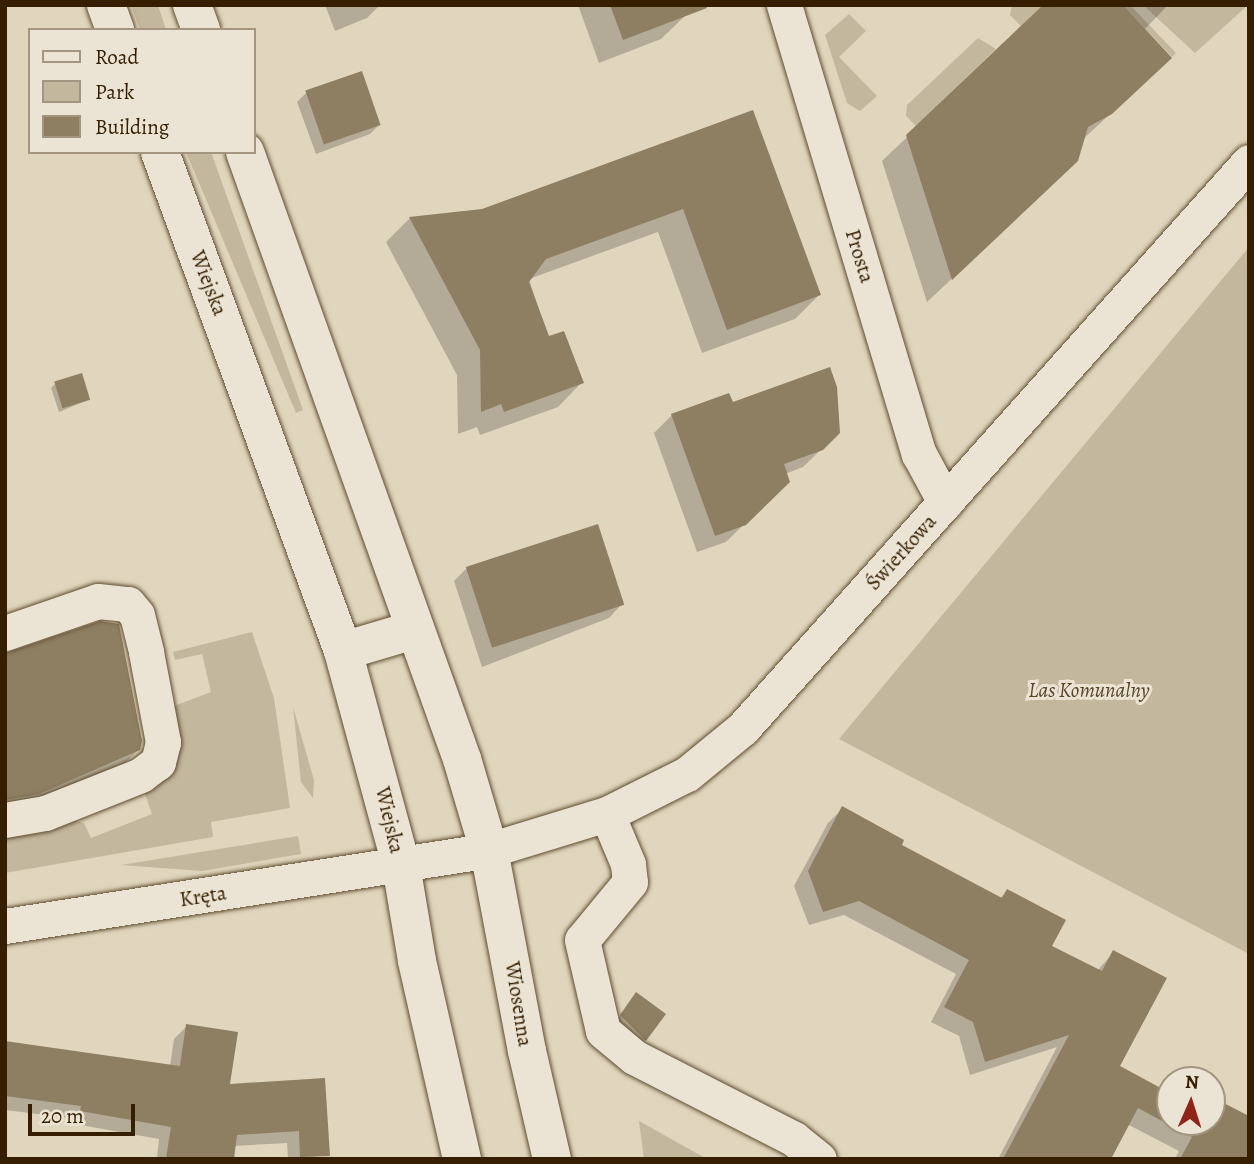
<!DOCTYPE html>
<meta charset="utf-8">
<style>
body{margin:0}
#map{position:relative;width:1254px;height:1164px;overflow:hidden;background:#e0d6bd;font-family:Alegreya,serif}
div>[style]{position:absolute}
.green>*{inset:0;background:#c3b79d}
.shadow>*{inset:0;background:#0003}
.building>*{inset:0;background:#8e7e62;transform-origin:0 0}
.roads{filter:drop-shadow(0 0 2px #604d2f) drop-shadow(0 0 2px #604d2f)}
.street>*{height:35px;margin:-17.5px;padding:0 17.5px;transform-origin:17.5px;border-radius:17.5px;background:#ebe4d4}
.secondary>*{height:38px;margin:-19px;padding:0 19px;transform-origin:19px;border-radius:19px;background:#ebe4d4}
span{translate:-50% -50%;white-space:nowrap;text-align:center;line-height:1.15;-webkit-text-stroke:6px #ebe4d4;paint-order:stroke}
.street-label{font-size:21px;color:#361f00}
.park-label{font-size:21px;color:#594527;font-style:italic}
.frame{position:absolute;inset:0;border:7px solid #361f00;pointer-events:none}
.legend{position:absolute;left:28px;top:28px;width:228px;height:126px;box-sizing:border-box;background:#ebe4d4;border:2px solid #a3957f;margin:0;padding:9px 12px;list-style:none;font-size:21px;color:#361f00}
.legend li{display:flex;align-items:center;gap:14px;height:35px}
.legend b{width:35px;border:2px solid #a3957f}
.north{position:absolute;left:1156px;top:1066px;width:70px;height:70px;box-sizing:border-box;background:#ebe4d4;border:2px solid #a3957f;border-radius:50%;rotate:3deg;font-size:19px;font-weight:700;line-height:28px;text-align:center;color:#361f00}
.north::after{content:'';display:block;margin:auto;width:24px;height:32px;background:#8f2418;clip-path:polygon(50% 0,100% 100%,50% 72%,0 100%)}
.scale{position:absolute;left:28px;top:1104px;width:107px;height:32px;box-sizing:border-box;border:4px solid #361f00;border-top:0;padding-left:9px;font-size:21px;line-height:24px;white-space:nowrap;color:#361f00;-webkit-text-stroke:5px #ebe4d4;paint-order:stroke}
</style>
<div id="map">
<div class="green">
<i style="clip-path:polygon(131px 5px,158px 5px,166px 30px,140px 30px)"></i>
<i style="clip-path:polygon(1012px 5px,1043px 5px,1021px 26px,1010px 15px)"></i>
<i style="clip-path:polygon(1123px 5px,1130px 5px,1176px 53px,1172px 57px)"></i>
<i style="clip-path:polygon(1143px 5px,1248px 5px,1195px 53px)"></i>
<i style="clip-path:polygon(849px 14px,866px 31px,839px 57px,877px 96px,860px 111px,847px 103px,825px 35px)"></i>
<i style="clip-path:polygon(978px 38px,996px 49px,916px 126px,906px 116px,907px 105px)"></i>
<i style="clip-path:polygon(186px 152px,211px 152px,303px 410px,296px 413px)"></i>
<i style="clip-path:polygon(1249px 247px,1249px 954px,839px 739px)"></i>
<i style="clip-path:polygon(252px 632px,274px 698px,290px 808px,211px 822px,213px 837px,5px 873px,5px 832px,72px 820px,84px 823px,91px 838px,152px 814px,145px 794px,174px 706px,211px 692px,202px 654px,175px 660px,173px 652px)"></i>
<i style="clip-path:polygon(293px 707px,314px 780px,313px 798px,301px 782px)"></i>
<i style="clip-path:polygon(298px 836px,301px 854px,202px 871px,121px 865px)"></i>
<i style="clip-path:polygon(639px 1121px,707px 1159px,644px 1159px)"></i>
</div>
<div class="shadow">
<i style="clip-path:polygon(325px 5px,380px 5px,367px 18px,335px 31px)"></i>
<i style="clip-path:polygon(578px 5px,682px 5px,686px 15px,661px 39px,599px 63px)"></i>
<i style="clip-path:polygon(1046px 5px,1168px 5px,1144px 30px,1146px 81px,1082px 140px,1052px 185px,927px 302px,882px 161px)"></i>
<i style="clip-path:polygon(306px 93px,379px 125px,370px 134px,316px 154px,297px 102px)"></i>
<i style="clip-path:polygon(752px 112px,819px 295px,795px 319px,702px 353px,658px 232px,529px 279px,548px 338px,582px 382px,558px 407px,480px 435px,477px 427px,458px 434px,457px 375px,386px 242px,410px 218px,482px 211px)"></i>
<i style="clip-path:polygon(55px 384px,88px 400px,59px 412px,51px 388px)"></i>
<i style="clip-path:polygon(732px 404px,839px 432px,803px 467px,785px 474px,788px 481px,726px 542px,697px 552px,654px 433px,672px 415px)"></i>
<i style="clip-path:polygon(467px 568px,622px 604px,609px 618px,482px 667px,454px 581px)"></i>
<i style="clip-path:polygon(5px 654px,139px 749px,108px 780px,5px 823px)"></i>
<i style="clip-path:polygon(842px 809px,899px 846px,999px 899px,1007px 891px,1050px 947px,1097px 971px,1114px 952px,1118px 1067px,1170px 1095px,1170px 1122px,1212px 1122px,1212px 1099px,1249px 1159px,1175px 1159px,1179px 1151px,1127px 1124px,1109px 1159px,998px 1159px,1057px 1047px,970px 1075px,959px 1036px,931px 1022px,956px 974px,844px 915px,809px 925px,794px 886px,828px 823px)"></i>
<i style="clip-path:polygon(633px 998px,645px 1040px,641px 1043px,617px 1020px)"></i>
<i style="clip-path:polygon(187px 1026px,228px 1086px,323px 1080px,328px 1155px,288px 1159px,287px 1143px,234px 1146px,232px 1159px,157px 1159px,159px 1139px,69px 1123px,70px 1118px,5px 1110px,5px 1038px,7px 1043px,170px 1066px,174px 1039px)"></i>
</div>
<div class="building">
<i style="clip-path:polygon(610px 5px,706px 5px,707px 8px,623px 40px)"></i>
<i style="clip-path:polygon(1043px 5px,1123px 5px,1172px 58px,1112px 114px,1088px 127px,1078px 161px,952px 280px,906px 135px)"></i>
<i style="left:362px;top:71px;width:57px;height:60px;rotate:71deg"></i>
<i style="clip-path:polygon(753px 110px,821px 295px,727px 330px,683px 209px,546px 259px,529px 282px,549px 336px,564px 331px,584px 383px,504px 412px,501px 404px,481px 412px,480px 350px,409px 217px,482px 209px)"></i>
<i style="clip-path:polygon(830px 367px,837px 387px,840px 433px,823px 450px,784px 464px,790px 482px,746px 525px,715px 536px,671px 414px,729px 393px,733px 402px)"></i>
<i style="left:82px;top:373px;width:28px;height:29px;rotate:73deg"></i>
<i style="left:598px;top:524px;width:85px;height:139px;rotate:72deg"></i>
<i style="clip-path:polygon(100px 621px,119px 624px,142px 741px,140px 750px,39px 794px,5px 800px,5px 653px)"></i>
<i style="clip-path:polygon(842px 806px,904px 840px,902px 845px,1002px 898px,1007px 889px,1066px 920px,1052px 946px,1102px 971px,1113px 950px,1167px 978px,1120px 1066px,1170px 1093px,1170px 1122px,1212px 1122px,1212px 1097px,1249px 1116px,1249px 1159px,1180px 1159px,1192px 1137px,1138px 1108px,1111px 1159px,1003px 1159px,1069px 1035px,985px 1062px,973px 1022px,944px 1007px,969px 960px,859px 901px,823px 912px,808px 871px)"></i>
<i style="clip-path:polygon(636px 992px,666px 1014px,646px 1041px,620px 1015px)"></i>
<i style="clip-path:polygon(186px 1024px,238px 1032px,230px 1084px,325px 1078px,330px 1156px,300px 1157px,299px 1131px,237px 1135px,234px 1159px,166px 1159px,171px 1127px,80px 1111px,81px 1106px,5px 1096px,5px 1041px,180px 1066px)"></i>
</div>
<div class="roads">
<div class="street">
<i style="left:784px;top:5px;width:469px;rotate:73.3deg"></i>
<i style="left:919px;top:454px;width:55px;rotate:61.6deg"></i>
<i style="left:5px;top:633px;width:98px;rotate:-19deg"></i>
<i style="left:98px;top:601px;width:30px;rotate:6deg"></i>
<i style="left:128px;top:604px;width:14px;rotate:51deg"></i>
<i style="left:137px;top:615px;width:38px;rotate:76deg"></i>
<i style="left:146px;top:652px;width:92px;rotate:79.3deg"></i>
<i style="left:163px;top:742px;width:21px;rotate:104deg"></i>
<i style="left:158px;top:762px;width:21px;rotate:143deg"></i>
<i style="left:141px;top:775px;width:103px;rotate:158.4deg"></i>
<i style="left:45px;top:813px;width:41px;rotate:170.1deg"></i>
<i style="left:607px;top:814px;width:54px;rotate:67.2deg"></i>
<i style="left:628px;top:864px;width:18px;rotate:84deg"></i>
<i style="left:630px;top:882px;width:75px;rotate:129.6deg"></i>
<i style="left:582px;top:940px;width:93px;rotate:77deg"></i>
<i style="left:603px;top:1031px;width:40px;rotate:40deg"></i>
<i style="left:634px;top:1057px;width:180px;rotate:27.1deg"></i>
<i style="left:794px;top:1139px;width:32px;rotate:39deg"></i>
<i style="left:5px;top:926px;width:490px;rotate:-8.9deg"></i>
<i style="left:489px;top:850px;width:123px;rotate:-17deg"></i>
<i style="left:607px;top:814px;width:89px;rotate:-26.6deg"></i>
<i style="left:687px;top:774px;width:72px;rotate:-39.4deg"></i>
<i style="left:743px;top:728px;width:759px;rotate:-48.2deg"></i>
</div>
<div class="secondary">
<i style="left:106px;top:5px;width:27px;rotate:70deg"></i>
<i style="left:192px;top:5px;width:27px;rotate:70deg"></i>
<i style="left:160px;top:152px;width:531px;rotate:69.86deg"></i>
<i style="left:343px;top:651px;width:222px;rotate:74.8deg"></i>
<i style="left:401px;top:865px;width:97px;rotate:80.5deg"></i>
<i style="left:417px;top:961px;width:203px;rotate:77.2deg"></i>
<i style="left:245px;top:152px;width:645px;rotate:70.33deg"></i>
<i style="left:462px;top:759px;width:95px;rotate:73.5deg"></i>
<i style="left:489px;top:850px;width:205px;rotate:79.3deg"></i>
<i style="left:527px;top:1051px;width:111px;rotate:77deg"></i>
<i style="left:343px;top:651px;width:74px;rotate:-16.5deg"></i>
</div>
</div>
<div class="street-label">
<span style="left:860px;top:256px;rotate:73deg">Prosta</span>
<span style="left:209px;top:283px;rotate:69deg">Wiejska</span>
<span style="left:901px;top:552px;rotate:-48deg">Świerkowa</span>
<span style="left:390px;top:820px;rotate:77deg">Wiejska</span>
<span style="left:203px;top:896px;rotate:-9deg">Kręta</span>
<span style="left:519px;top:1004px;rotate:81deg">Wiosenna</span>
</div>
<div class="park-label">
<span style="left:1089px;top:690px">Las Komunalny</span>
</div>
<div class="frame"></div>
<ul class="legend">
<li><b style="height:9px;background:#ebe4d4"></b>Road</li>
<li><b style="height:19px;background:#c3b79d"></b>Park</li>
<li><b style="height:19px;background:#8e7e62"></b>Building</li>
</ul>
<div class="north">N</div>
<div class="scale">20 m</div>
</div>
